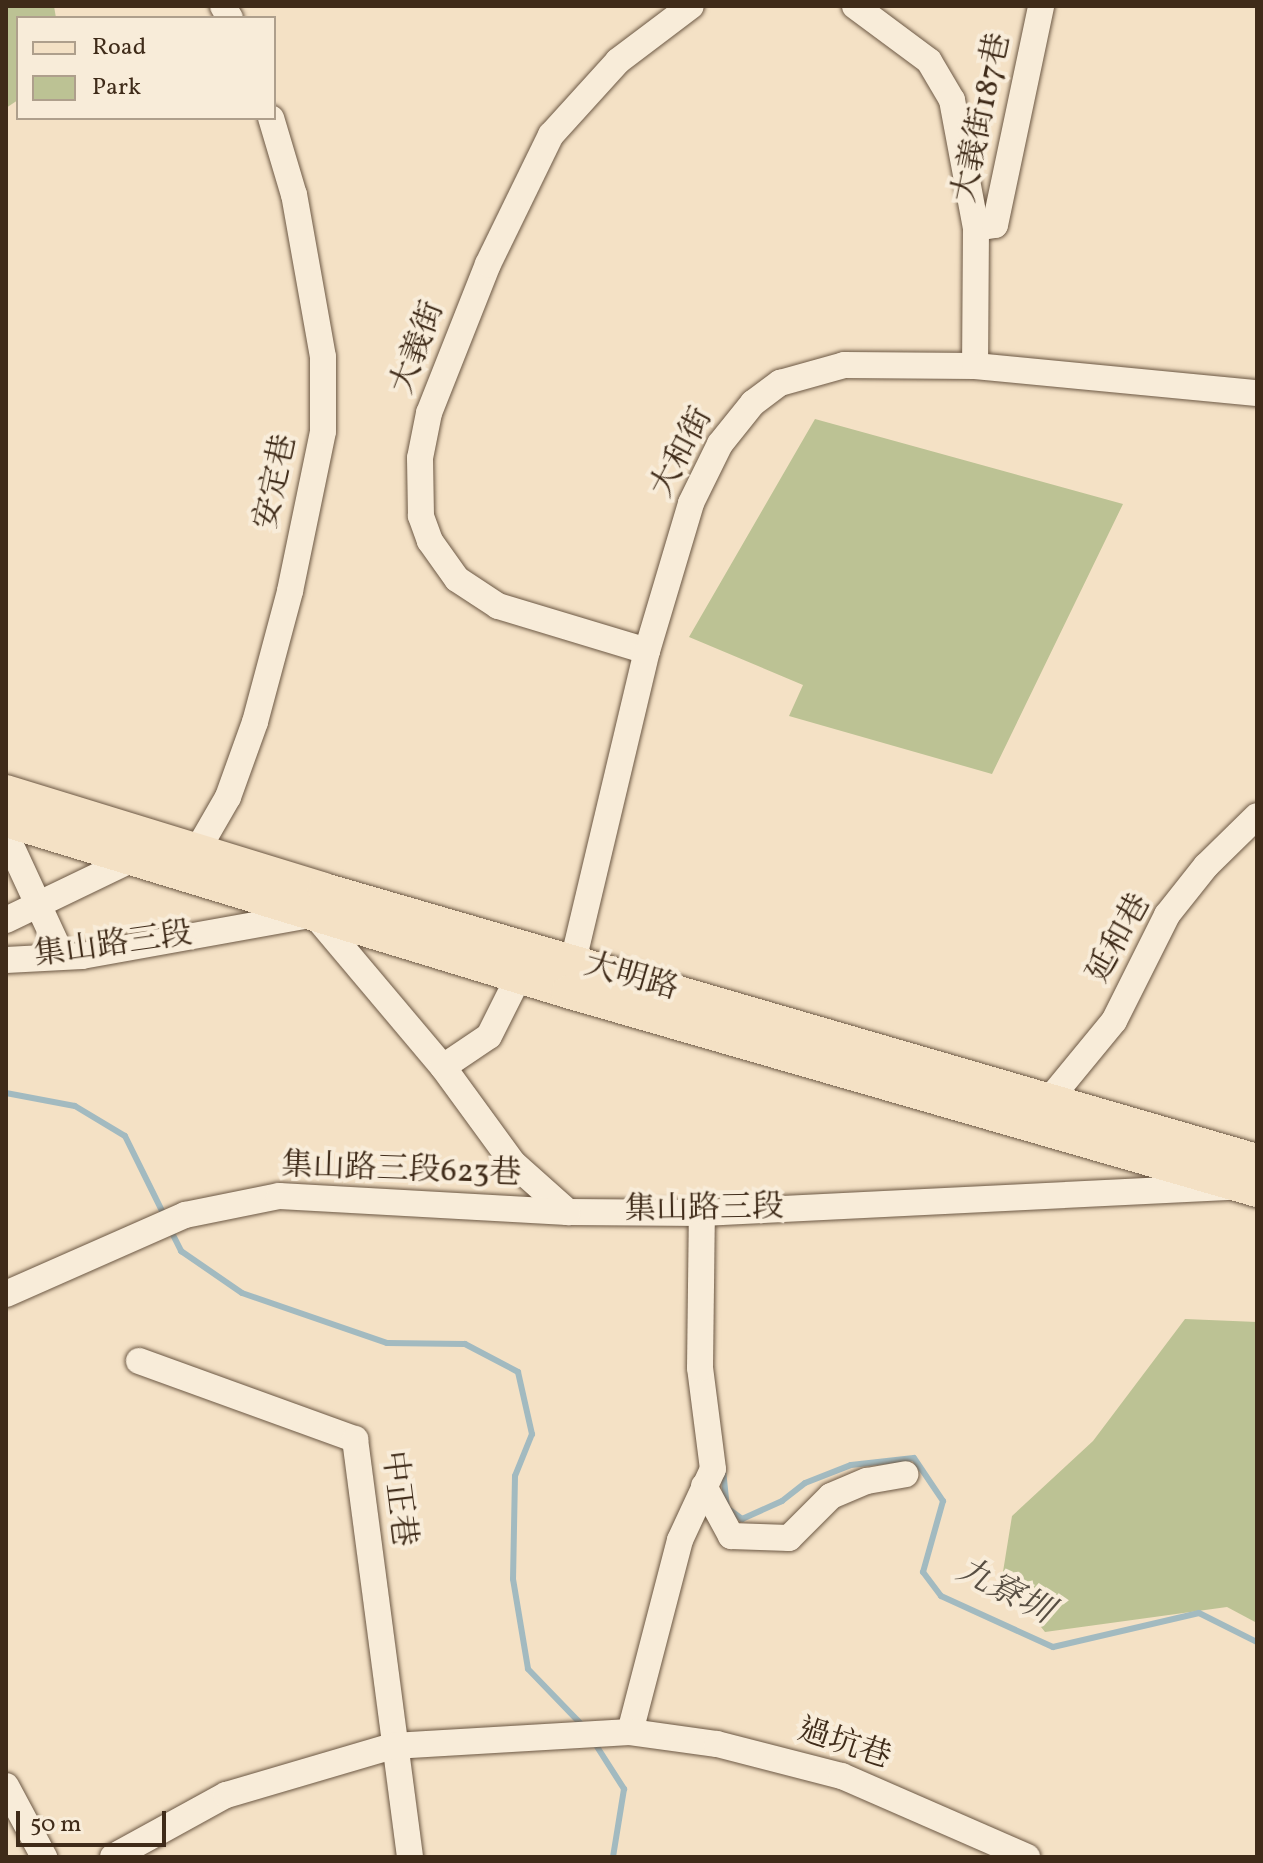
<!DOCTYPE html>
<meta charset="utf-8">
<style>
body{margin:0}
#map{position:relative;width:1263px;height:1863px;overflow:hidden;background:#f4e1c5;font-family:Vollkorn,"Noto Serif TC",serif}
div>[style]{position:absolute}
.green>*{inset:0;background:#bcc294}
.stream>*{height:6px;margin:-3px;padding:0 3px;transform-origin:3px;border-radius:3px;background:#a2bac0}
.roads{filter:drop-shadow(0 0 2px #6c5844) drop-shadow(0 0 2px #6c5844)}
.minor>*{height:26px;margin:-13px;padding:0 13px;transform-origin:13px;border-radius:13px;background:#f8ecd9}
.major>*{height:32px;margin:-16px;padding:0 16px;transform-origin:16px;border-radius:16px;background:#f4e1c5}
span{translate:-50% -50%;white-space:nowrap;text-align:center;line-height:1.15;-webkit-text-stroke:8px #f8ecd9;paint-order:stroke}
.street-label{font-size:32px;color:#3f2b19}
.water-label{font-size:34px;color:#584f43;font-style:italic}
.frame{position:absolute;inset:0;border:8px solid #3f2b19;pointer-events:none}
.legend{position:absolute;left:16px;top:16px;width:260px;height:104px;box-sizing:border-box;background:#f8ecd9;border:2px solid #ae9f8c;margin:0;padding:10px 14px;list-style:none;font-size:24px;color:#3f2b19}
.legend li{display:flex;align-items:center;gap:16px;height:40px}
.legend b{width:40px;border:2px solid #ae9f8c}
.scale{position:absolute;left:16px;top:1811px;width:150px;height:36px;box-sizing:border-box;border:4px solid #3f2b19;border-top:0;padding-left:10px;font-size:24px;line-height:28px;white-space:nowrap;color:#3f2b19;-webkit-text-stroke:6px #f8ecd9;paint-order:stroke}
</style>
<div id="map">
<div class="green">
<i style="clip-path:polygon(6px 6px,54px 6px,56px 18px,18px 18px,18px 100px,6px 108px)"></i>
<i style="clip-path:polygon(815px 419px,1123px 504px,992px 774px,789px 716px,803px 685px,689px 637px)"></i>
<i style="clip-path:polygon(1185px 1319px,1257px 1322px,1257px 1623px,1227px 1607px,1045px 1632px,1002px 1578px,1012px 1516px,1093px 1441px)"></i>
</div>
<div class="stream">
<i style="left:6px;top:1093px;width:70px;rotate:10.7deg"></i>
<i style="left:75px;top:1106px;width:58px;rotate:31deg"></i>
<i style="left:125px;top:1136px;width:88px;rotate:63.7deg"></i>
<i style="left:170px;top:1229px;width:25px;rotate:63deg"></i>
<i style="left:181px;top:1251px;width:74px;rotate:34.5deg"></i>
<i style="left:242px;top:1293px;width:153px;rotate:19deg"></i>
<i style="left:387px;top:1343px;width:78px;rotate:0.7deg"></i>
<i style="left:465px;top:1344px;width:60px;rotate:27.8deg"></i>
<i style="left:518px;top:1372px;width:64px;rotate:77.3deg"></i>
<i style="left:532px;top:1434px;width:45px;rotate:112deg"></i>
<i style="left:515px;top:1476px;width:103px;rotate:91.1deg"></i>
<i style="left:513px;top:1579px;width:91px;rotate:80.5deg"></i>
<i style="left:528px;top:1669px;width:79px;rotate:46deg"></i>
<i style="left:723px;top:1470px;width:38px;rotate:84deg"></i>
<i style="left:727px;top:1508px;width:19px;rotate:36deg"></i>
<i style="left:742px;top:1519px;width:44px;rotate:-24.2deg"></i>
<i style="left:782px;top:1501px;width:29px;rotate:-38deg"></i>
<i style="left:805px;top:1483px;width:49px;rotate:-21.4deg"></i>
<i style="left:851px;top:1465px;width:63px;rotate:-6.3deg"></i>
<i style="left:914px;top:1458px;width:52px;rotate:56deg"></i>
<i style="left:943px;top:1501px;width:74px;rotate:105.7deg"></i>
<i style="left:923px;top:1572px;width:30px;rotate:53deg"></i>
<i style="left:941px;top:1596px;width:123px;rotate:24.5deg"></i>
<i style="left:1053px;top:1647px;width:150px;rotate:-13.1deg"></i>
<i style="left:1199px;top:1613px;width:65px;rotate:26.6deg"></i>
<i style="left:594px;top:1742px;width:56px;rotate:57.4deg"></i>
<i style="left:624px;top:1789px;width:69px;rotate:99.2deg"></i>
</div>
<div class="roads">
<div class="minor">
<i style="left:223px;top:6px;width:14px;rotate:60deg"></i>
<i style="left:855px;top:6px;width:92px;rotate:36.6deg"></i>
<i style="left:929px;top:61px;width:45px;rotate:59.5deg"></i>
<i style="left:952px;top:100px;width:130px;rotate:79.4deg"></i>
<i style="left:976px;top:228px;width:138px;rotate:90.4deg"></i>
<i style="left:976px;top:228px;width:19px;rotate:-9deg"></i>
<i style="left:995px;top:225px;width:224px;rotate:-78.1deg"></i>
<i style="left:647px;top:651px;width:156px;rotate:-163.2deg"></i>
<i style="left:498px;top:606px;width:49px;rotate:-146.6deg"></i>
<i style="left:457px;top:579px;width:47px;rotate:-125.4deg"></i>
<i style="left:430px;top:541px;width:27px;rotate:-110deg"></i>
<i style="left:421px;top:516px;width:58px;rotate:-91deg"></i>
<i style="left:420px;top:458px;width:46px;rotate:-78.7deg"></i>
<i style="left:429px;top:413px;width:160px;rotate:-68.4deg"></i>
<i style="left:488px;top:264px;width:144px;rotate:-64deg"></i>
<i style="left:551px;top:135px;width:100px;rotate:-47.8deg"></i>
<i style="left:618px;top:61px;width:91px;rotate:-37deg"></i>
<i style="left:6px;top:835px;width:133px;rotate:65.2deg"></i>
<i style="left:314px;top:914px;width:200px;rotate:49.9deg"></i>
<i style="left:443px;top:1067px;width:119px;rotate:53.9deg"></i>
<i style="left:513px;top:1163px;width:74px;rotate:41.7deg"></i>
<i style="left:568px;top:1212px;width:134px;rotate:0.4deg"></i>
<i style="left:702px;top:1213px;width:526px;rotate:-2.84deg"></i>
<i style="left:6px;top:920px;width:141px;rotate:-25.7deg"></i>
<i style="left:133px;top:859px;width:66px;rotate:-8.7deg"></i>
<i style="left:198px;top:849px;width:60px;rotate:-60deg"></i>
<i style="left:228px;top:797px;width:80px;rotate:-70.2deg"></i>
<i style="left:255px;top:722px;width:136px;rotate:-75deg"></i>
<i style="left:290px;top:591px;width:163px;rotate:-78.3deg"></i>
<i style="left:323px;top:431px;width:74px;rotate:-90deg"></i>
<i style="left:323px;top:357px;width:165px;rotate:-100.1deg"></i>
<i style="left:294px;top:195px;width:80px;rotate:-106.6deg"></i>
<i style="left:6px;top:960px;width:76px;rotate:-3deg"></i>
<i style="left:82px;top:956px;width:233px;rotate:-10.2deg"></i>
<i style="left:569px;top:978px;width:336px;rotate:-76.6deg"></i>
<i style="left:647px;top:651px;width:154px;rotate:-73.4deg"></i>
<i style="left:691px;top:503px;width:66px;rotate:-63.8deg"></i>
<i style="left:720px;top:444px;width:53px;rotate:-51.2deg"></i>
<i style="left:753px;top:403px;width:34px;rotate:-37deg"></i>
<i style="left:780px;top:383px;width:66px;rotate:-15.7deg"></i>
<i style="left:844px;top:365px;width:131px;rotate:0.4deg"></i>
<i style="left:975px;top:366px;width:283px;rotate:5.5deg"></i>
<i style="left:443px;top:1067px;width:55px;rotate:-34deg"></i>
<i style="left:489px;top:1036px;width:67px;rotate:-63.4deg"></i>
<i style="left:1049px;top:1100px;width:102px;rotate:-50.6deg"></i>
<i style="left:1114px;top:1021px;width:119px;rotate:-63.4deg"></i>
<i style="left:1167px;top:915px;width:63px;rotate:-51.5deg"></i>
<i style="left:1206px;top:866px;width:71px;rotate:-44.4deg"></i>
<i style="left:6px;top:1294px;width:196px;rotate:-23.8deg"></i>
<i style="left:185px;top:1215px;width:96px;rotate:-11.4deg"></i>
<i style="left:279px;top:1196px;width:289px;rotate:3.2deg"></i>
<i style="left:139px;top:1361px;width:230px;rotate:19.9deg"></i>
<i style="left:355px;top:1439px;width:422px;rotate:82.5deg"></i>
<i style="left:704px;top:1486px;width:57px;rotate:61.6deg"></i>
<i style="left:731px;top:1536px;width:58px;rotate:2deg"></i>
<i style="left:789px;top:1538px;width:59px;rotate:-45deg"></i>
<i style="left:831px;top:1496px;width:39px;rotate:-23deg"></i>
<i style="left:867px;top:1481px;width:39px;rotate:-10deg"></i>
<i style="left:630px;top:1732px;width:198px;rotate:-75.4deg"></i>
<i style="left:680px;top:1540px;width:78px;rotate:-65.1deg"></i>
<i style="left:713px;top:1469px;width:102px;rotate:-97.3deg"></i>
<i style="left:700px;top:1368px;width:155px;rotate:-89.3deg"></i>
<i style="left:6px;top:1786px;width:81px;rotate:61.8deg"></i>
<i style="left:113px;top:1857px;width:129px;rotate:-28.8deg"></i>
<i style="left:226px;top:1795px;width:174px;rotate:-16.4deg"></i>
<i style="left:393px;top:1746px;width:237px;rotate:-3.4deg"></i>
<i style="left:630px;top:1732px;width:88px;rotate:7.9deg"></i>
<i style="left:717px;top:1744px;width:129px;rotate:14.4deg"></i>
<i style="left:842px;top:1776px;width:202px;rotate:23.6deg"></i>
</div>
<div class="major">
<i style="left:6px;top:791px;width:333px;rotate:17.1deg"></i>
<i style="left:324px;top:889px;width:972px;rotate:16.2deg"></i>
<i style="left:6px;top:821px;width:586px;rotate:16.95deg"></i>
<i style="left:567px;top:992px;width:718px;rotate:16.09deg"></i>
</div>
</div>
<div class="street-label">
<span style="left:983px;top:118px;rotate:-78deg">大義街187巷</span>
<span style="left:419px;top:348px;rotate:-69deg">大義街</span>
<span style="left:683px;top:453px;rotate:-62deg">大和街</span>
<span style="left:277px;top:482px;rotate:-78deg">安定巷</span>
<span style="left:1120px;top:939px;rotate:-61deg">延和巷</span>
<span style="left:113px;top:946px;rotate:-8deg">集山路三段</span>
<span style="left:631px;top:978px;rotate:16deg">大明路</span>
<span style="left:401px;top:1171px;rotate:2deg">集山路三段623巷</span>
<span style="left:704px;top:1210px;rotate:-1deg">集山路三段</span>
<span style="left:397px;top:1499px;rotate:83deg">中正巷</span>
<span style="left:844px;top:1745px;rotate:18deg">過坑巷</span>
</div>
<div class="water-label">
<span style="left:1004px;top:1592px;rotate:27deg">九寮圳</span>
</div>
<div class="frame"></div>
<ul class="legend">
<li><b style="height:10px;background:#f4e1c5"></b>Road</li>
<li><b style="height:22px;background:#bcc294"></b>Park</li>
</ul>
<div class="scale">50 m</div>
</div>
